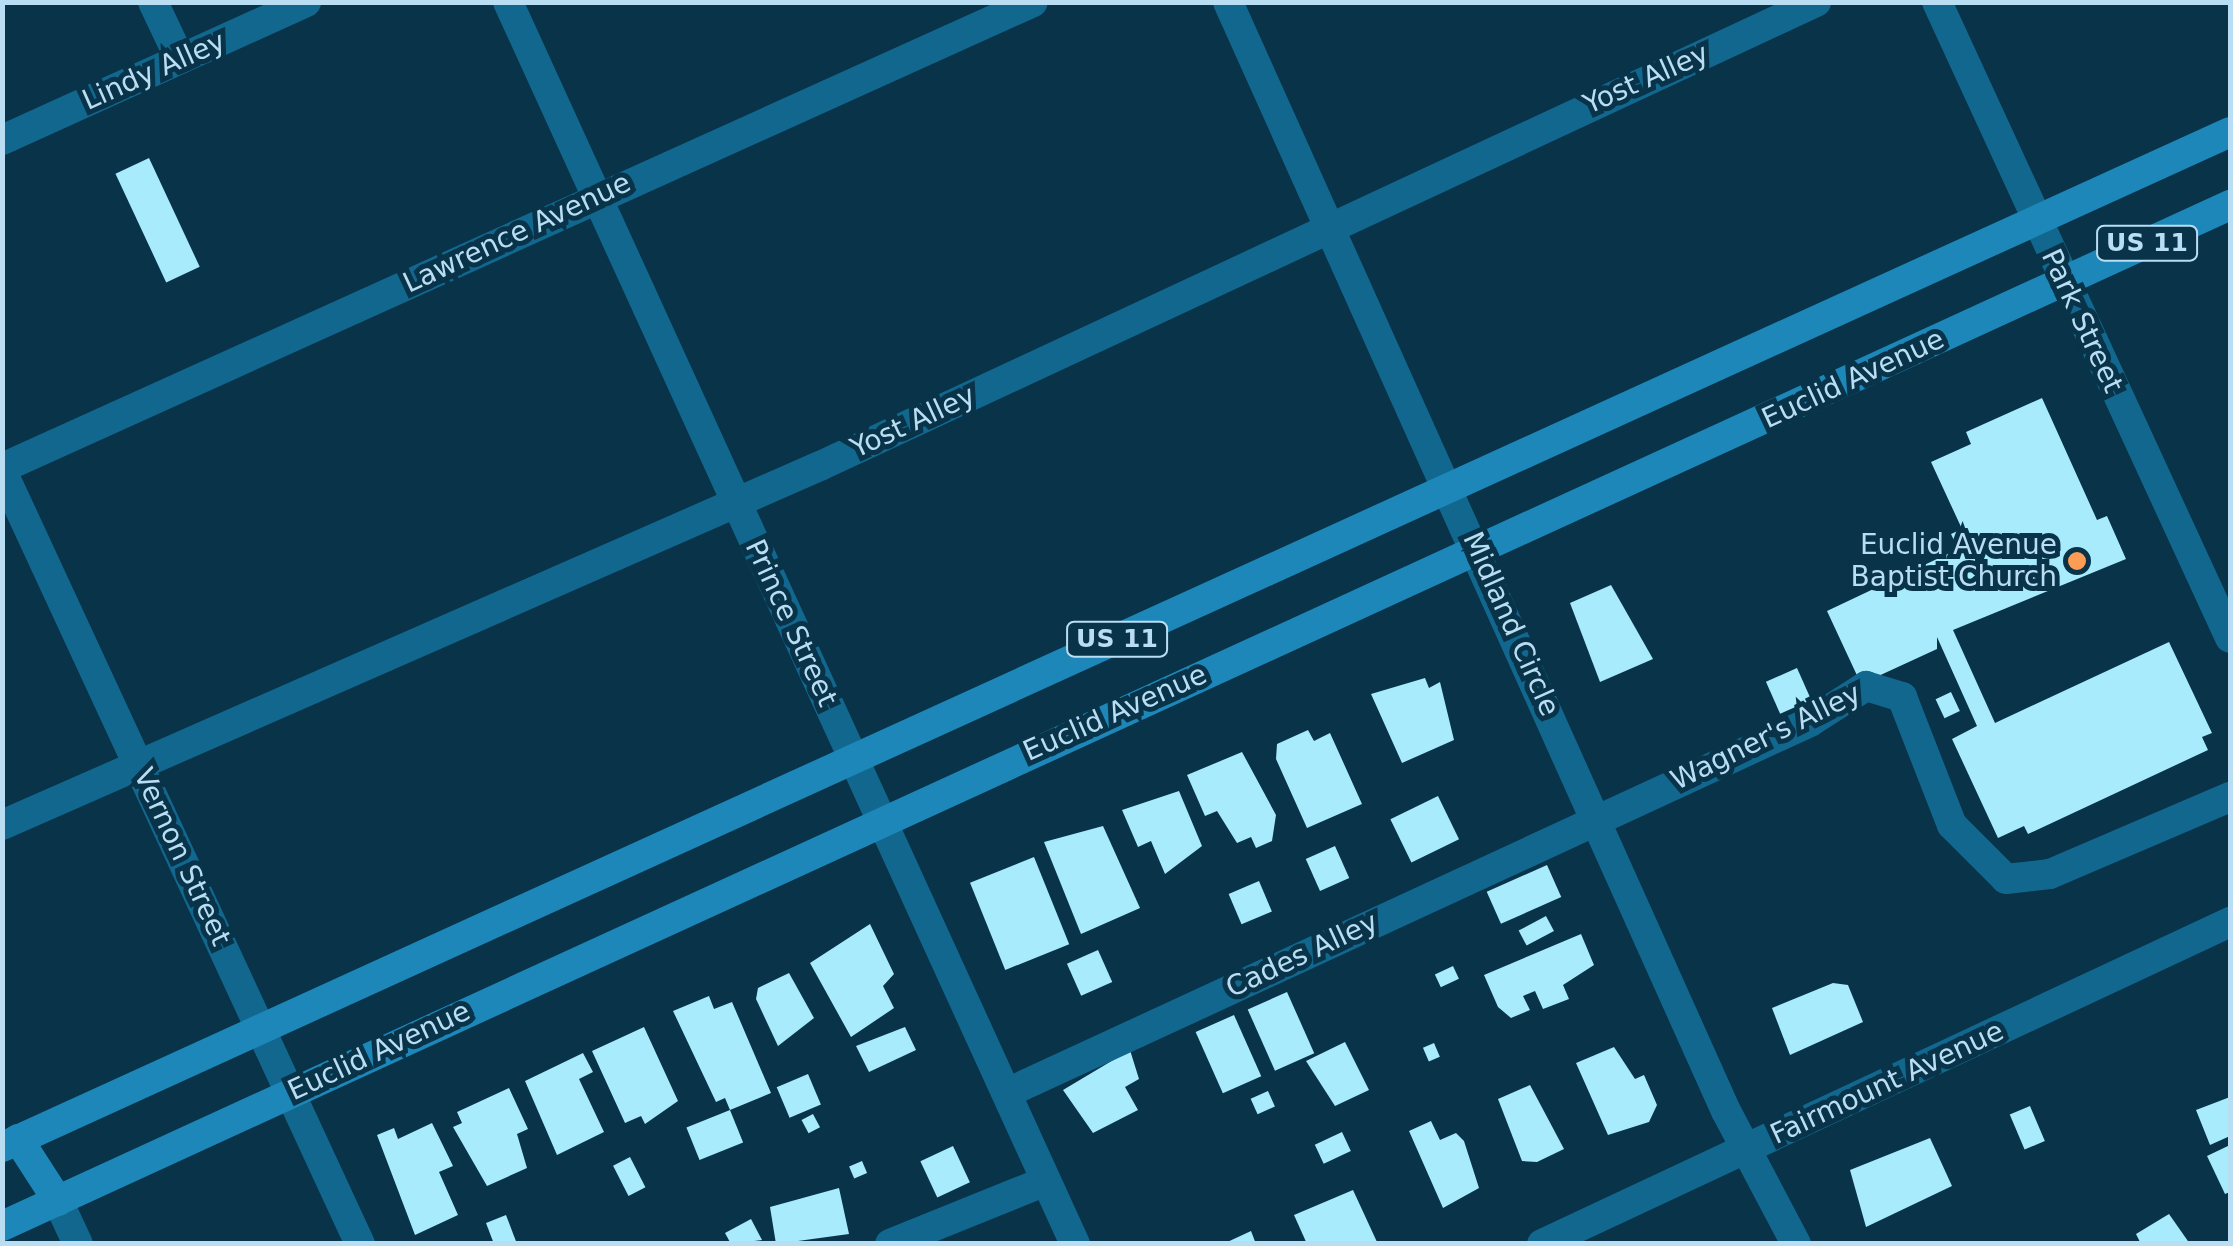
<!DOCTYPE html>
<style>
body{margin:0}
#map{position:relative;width:2233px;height:1246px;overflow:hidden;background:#083348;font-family:"DejaVu Sans",sans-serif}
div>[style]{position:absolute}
.building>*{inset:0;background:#a7ebfc;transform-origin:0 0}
.minor>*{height:30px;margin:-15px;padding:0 15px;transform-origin:15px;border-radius:15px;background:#12678f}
.major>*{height:30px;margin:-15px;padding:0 15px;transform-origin:15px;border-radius:15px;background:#1d87b9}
.dots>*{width:28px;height:28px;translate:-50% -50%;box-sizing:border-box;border:5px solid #083348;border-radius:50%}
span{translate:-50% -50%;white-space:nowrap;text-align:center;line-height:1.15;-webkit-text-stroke:10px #083348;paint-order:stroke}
.shield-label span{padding:2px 8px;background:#083348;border:2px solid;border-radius:8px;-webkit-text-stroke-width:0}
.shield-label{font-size:25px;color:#b9ddf3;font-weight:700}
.street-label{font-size:28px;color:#b9ddf3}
.poi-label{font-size:28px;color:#b9ddf3}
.right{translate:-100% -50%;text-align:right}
.frame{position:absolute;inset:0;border:5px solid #b9ddf3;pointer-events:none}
</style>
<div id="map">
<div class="building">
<i style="left:149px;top:158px;width:120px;height:37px;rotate:65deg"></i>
<i style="clip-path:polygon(2042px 398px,2097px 520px,2107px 516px,2126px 559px,1953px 630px,1995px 723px,2169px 642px,2212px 733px,2202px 737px,2208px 750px,2028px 834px,2024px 826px,1998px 838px,1952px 739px,1977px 726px,1937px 637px,1937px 649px,1861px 684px,1827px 611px,1958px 549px,1951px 534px,1962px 529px,1931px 462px,1971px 444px,1966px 432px)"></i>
<i style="clip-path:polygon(1611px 585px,1653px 659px,1600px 682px,1570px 603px)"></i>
<i style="left:1797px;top:668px;width:35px;height:34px;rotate:66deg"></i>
<i style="clip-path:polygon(1425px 678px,1429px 688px,1440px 682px,1454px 740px,1402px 763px,1371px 694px)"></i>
<i style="left:1951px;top:692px;width:21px;height:17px;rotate:65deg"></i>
<i style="clip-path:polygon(1308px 730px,1314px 741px,1330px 733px,1362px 804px,1307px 828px,1276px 759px,1277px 744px)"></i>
<i style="clip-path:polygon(1242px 752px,1276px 815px,1272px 841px,1256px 848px,1251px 837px,1237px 843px,1217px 811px,1205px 816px,1187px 775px)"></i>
<i style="clip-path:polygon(1179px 791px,1202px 846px,1165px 874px,1151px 841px,1138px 847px,1122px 810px)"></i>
<i style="left:1438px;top:796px;width:48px;height:53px;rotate:64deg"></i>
<i style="clip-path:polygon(1103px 826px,1140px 908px,1081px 934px,1044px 842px)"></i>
<i style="left:1335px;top:846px;width:35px;height:32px;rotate:66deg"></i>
<i style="left:1034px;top:857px;width:94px;height:69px;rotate:68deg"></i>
<i style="left:1547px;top:865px;width:35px;height:66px;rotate:66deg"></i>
<i style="left:1259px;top:881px;width:33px;height:33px;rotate:67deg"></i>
<i style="left:1546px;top:916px;width:17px;height:31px;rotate:62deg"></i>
<i style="clip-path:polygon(870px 924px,894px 974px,883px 986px,894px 1008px,851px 1037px,810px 963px)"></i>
<i style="clip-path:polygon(1581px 934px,1594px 965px,1563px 985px,1569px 999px,1543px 1009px,1535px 991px,1523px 996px,1530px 1010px,1511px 1018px,1498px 1007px,1484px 975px)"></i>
<i style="left:1098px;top:950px;width:35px;height:34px;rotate:66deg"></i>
<i style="left:1453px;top:966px;width:14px;height:20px;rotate:65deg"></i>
<i style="clip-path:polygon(789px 973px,814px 1018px,778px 1046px,756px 999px,758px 988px)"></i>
<i style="clip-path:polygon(1833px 983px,1848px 985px,1863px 1022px,1790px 1055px,1772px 1008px)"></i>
<i style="left:1287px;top:992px;width:67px;height:43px;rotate:66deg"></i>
<i style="clip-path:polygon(709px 996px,714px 1009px,732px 1002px,771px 1093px,730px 1110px,725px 1098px,716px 1102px,673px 1011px)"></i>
<i style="left:1234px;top:1015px;width:67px;height:42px;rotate:66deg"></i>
<i style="clip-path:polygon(644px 1027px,678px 1101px,645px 1124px,641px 1116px,625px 1123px,592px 1051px)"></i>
<i style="clip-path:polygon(905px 1027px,916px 1050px,869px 1072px,856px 1046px)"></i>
<i style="clip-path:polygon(1345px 1042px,1369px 1090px,1335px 1106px,1306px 1061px)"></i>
<i style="left:1434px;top:1043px;width:15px;height:12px;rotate:67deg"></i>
<i style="clip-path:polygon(1614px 1047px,1635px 1079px,1644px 1075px,1657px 1105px,1649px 1122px,1608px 1135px,1576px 1063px)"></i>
<i style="clip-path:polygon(1130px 1050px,1139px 1079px,1125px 1087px,1138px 1110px,1093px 1133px,1063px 1090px)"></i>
<i style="clip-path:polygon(583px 1053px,593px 1072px,579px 1079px,604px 1132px,557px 1155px,525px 1081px)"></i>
<i style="left:808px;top:1074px;width:33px;height:34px;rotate:67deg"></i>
<i style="clip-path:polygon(1530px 1085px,1564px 1149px,1537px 1162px,1522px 1161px,1498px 1099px)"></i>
<i style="clip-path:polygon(509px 1088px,528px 1129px,517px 1134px,527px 1168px,487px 1186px,453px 1127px,462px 1123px,457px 1112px)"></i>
<i style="left:1268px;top:1091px;width:17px;height:19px;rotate:66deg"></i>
<i style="clip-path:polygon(2230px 1097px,2230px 1136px,2210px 1145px,2196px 1110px)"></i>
<i style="left:2030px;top:1106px;width:38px;height:22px;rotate:67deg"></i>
<i style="left:730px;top:1110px;width:35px;height:47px;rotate:68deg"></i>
<i style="left:813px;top:1114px;width:15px;height:13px;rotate:62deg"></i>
<i style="clip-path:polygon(1431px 1121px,1440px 1140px,1456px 1133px,1464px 1141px,1479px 1188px,1443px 1208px,1409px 1131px)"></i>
<i style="clip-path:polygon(432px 1123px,453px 1166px,439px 1172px,458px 1215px,415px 1235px,377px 1135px,394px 1128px,398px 1139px)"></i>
<i style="left:1342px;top:1132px;width:21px;height:30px;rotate:65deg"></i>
<i style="clip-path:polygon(1930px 1138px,1952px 1186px,1866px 1227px,1850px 1170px)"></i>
<i style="clip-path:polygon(2230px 1145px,2230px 1192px,2225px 1194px,2207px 1156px)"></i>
<i style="left:953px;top:1146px;width:40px;height:36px;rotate:65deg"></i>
<i style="left:630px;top:1157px;width:34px;height:19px;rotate:63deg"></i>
<i style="left:862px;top:1161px;width:13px;height:14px;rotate:67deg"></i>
<i style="clip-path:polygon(839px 1188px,849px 1234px,776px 1244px,770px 1207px)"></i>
<i style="clip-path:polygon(1353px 1190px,1377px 1242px,1307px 1244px,1294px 1215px)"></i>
<i style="clip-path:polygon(2169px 1214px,2190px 1244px,2141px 1244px,2136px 1234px)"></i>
<i style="clip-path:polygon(506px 1215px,517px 1244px,494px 1244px,486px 1223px)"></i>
<i style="clip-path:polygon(751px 1219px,762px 1240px,731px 1244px,725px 1233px)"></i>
<i style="clip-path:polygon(1251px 1231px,1256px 1244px,1223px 1244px)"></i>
</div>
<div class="minor">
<i style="left:153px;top:2px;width:63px;rotate:64.7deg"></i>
<i style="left:508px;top:2px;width:1365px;rotate:65.46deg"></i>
<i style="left:1228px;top:2px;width:1216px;rotate:65.82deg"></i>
<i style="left:1726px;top:1111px;width:150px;rotate:62.2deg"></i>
<i style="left:1937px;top:2px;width:700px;rotate:65.26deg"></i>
<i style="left:2px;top:140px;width:334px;rotate:-24.4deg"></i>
<i style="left:2px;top:468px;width:1131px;rotate:-24.32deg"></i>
<i style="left:2px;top:471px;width:852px;rotate:65.15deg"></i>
<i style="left:2px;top:825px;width:893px;rotate:-23.7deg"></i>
<i style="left:820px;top:466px;width:1099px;rotate:-24.98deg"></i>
<i style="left:1007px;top:1093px;width:885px;rotate:-24.8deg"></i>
<i style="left:1810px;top:722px;width:67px;rotate:-32.7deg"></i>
<i style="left:1866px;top:686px;width:38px;rotate:17deg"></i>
<i style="left:1902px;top:697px;width:137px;rotate:68.7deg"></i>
<i style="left:1952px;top:825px;width:76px;rotate:45deg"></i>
<i style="left:2006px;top:879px;width:44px;rotate:-6.5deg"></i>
<i style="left:2050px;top:874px;width:196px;rotate:-23.2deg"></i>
<i style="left:58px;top:1201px;width:47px;rotate:65.1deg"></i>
<i style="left:890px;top:1244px;width:168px;rotate:-22deg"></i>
<i style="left:1542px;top:1244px;width:760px;rotate:-25.08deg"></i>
</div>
<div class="major">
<i style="left:18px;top:1139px;width:74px;rotate:57.2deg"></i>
<i style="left:2px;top:1147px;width:2448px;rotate:-24.49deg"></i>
<i style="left:2px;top:1226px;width:2451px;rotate:-24.62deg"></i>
</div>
<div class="dots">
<i style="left:2077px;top:561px;background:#fd9c55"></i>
</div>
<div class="shield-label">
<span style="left:2147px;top:243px">US 11</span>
<span style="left:1117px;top:639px">US 11</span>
</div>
<div class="street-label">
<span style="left:154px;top:71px;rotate:-24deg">Lindy Alley</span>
<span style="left:1646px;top:79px;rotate:-24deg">Yost Alley</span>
<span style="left:517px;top:233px;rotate:-25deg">Lawrence Avenue</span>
<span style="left:2082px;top:321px;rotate:65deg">Park Street</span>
<span style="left:1853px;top:379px;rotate:-25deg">Euclid Avenue</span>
<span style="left:913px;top:422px;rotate:-25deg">Yost Alley</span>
<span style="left:791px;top:623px;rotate:65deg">Prince Street</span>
<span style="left:1511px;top:624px;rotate:66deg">Midland Circle</span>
<span style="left:1115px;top:713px;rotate:-24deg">Euclid Avenue</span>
<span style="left:1766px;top:737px;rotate:-26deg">Wagner's Alley</span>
<span style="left:182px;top:857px;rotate:65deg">Vernon Street</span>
<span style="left:1302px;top:955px;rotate:-25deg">Cades Alley</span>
<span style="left:379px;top:1051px;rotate:-25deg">Euclid Avenue</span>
<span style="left:1887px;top:1083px;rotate:-25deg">Fairmount Avenue</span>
</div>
<div class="poi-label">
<span class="right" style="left:2057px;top:561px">Euclid Avenue<br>Baptist Church</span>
</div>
<div class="frame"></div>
</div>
